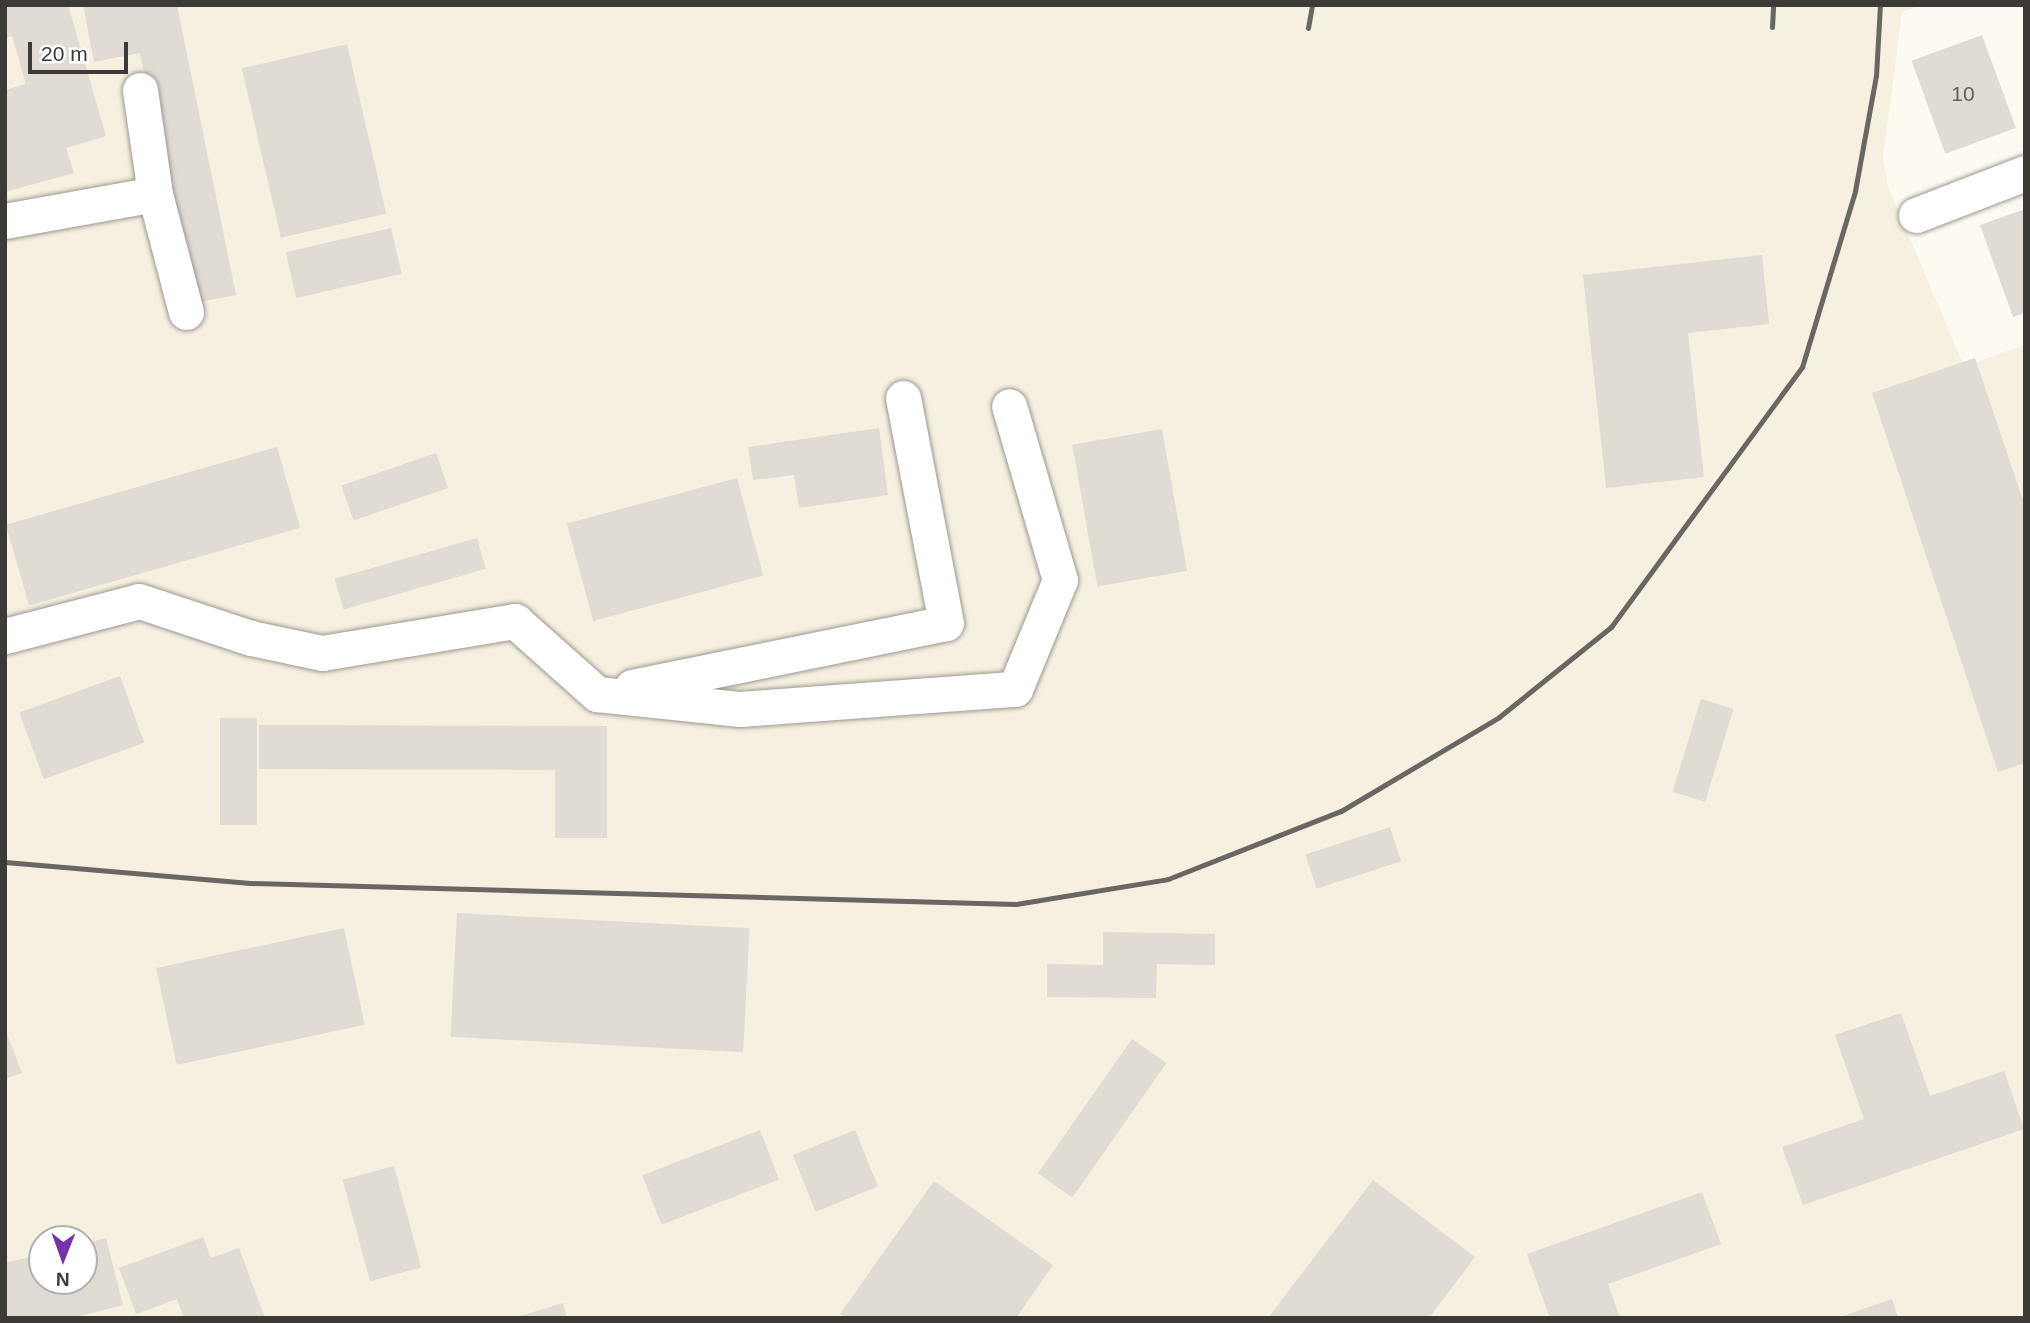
<!DOCTYPE html>
<style>
body{margin:0}
#map{position:relative;width:2030px;height:1323px;overflow:hidden;background:#fdfaf1;font-family:Helvetica,sans-serif}
div>[style]{position:absolute}
.built>*{inset:0;background:#f5f0e0}
.building>*{inset:0;background:#e0dbd3;transform-origin:0 0}
.roads{filter:drop-shadow(0 0 2px #9c9991) drop-shadow(0 0 2px #9c9991)}
.minor>*{height:35px;margin:-17.5px;padding:0 17.5px;transform-origin:17.5px;border-radius:17.5px;background:#fff}
.rail>*{height:5px;margin:-2.5px;padding:0 2.5px;transform-origin:2.5px;border-radius:2.5px;background:#686762}
span{translate:-50% -50%;white-space:nowrap;text-align:center;line-height:1.15;-webkit-text-stroke:5px #fff;paint-order:stroke}
.number-label{font-size:21px;color:#64625e}
.number-label span{-webkit-text-stroke-width:0}
.frame{position:absolute;inset:0;border:7px solid #3b3a37;pointer-events:none}
.north{position:absolute;left:28px;top:1225px;width:70px;height:70px;box-sizing:border-box;background:#fff;border:2px solid #b1b0af;border-radius:50%;rotate:181deg;font-size:19px;font-weight:700;line-height:28px;text-align:center;color:#3b3a37}
.north::after{content:'';display:block;margin:auto;width:24px;height:32px;background:#7433a8;clip-path:polygon(50% 0,100% 100%,50% 72%,0 100%)}
.scale{position:absolute;left:28px;top:42px;width:100px;height:32px;box-sizing:border-box;border:4px solid #3b3a37;border-top:0;padding-left:9px;font-size:21px;line-height:24px;white-space:nowrap;color:#3b3a37;-webkit-text-stroke:5px #fff;paint-order:stroke}
</style>
<div id="map">
<div class="built">
<i style="clip-path:polygon(evenodd,5px 5px,1923px 5px,1902px 12px,1883px 158px,1888px 187px,1964px 366px,2025px 345px,2025px 1318px,5px 1318px,5px 5px,42px 1239px,84px 1239px,84px 1281px,42px 1281px,42px 1239px)"></i>
</div>
<div class="building">
<i style="clip-path:polygon(5px 5px,68px 5px,106px 136px,66px 148px,74px 173px,5px 192px,5px 90px,26px 84px,12px 36px,5px 38px)"></i>
<i style="clip-path:polygon(83px 5px,177px 5px,236px 295px,190px 304px,140px 53px,94px 62px)"></i>
<i style="left:1982px;top:35px;width:99px;height:75px;rotate:70deg"></i>
<i style="left:347px;top:44px;width:174px;height:108px;rotate:77deg"></i>
<i style="clip-path:polygon(2025px 209px,2025px 313px,2013px 317px,1980px 225px)"></i>
<i style="left:391px;top:228px;width:47px;height:108px;rotate:77deg"></i>
<i style="clip-path:polygon(1762px 255px,1769px 324px,1688px 333px,1704px 477px,1606px 488px,1583px 275px)"></i>
<i style="clip-path:polygon(1975px 358px,2025px 506px,2025px 763px,1998px 772px,1872px 393px)"></i>
<i style="clip-path:polygon(879px 428px,888px 495px,799px 508px,794px 475px,753px 480px,748px 447px)"></i>
<i style="left:1162px;top:429px;width:144px;height:91px;rotate:80deg"></i>
<i style="left:277px;top:447px;width:84px;height:282px;rotate:74deg"></i>
<i style="left:436px;top:453px;width:37px;height:100px;rotate:71deg"></i>
<i style="left:737px;top:478px;width:101px;height:176px;rotate:75deg"></i>
<i style="left:477px;top:538px;width:32px;height:148px;rotate:74deg"></i>
<i style="left:120px;top:676px;width:71px;height:107px;rotate:70deg"></i>
<i style="left:1701px;top:699px;width:34px;height:97px;rotate:17deg"></i>
<i style="left:220px;top:718px;width:37px;height:107px"></i>
<i style="clip-path:polygon(259px 725px,607px 726px,607px 838px,555px 838px,555px 770px,259px 769px)"></i>
<i style="left:1390px;top:827px;width:36px;height:89px;rotate:72deg"></i>
<i style="left:457px;top:913px;width:293px;height:124px;rotate:3deg"></i>
<i style="left:344px;top:928px;width:99px;height:192px;rotate:78deg"></i>
<i style="clip-path:polygon(1103px 932px,1215px 934px,1215px 965px,1157px 964px,1156px 998px,1047px 997px,1047px 964px,1103px 965px)"></i>
<i style="clip-path:polygon(1901px 1013px,1930px 1096px,2004px 1071px,2024px 1129px,1803px 1205px,1782px 1147px,1864px 1119px,1835px 1035px)"></i>
<i style="clip-path:polygon(5px 1029px,22px 1073px,5px 1079px)"></i>
<i style="left:1132px;top:1039px;width:42px;height:164px;rotate:35deg"></i>
<i style="left:760px;top:1130px;width:53px;height:126px;rotate:69deg"></i>
<i style="left:855px;top:1130px;width:61px;height:67px;rotate:68deg"></i>
<i style="left:394px;top:1166px;width:105px;height:53px;rotate:75deg"></i>
<i style="clip-path:polygon(1373px 1180px,1475px 1257px,1429px 1318px,1268px 1318px)"></i>
<i style="clip-path:polygon(934px 1181px,1053px 1265px,1016px 1318px,845px 1318px,840px 1314px)"></i>
<i style="clip-path:polygon(1702px 1192px,1721px 1244px,1608px 1284px,1620px 1318px,1550px 1318px,1527px 1254px)"></i>
<i style="clip-path:polygon(203px 1237px,211px 1258px,239px 1248px,265px 1318px,184px 1318px,177px 1299px,136px 1314px,119px 1268px)"></i>
<i style="clip-path:polygon(106px 1238px,123px 1305px,72px 1318px,5px 1318px,5px 1263px,42px 1254px,42px 1281px,84px 1281px,84px 1244px)"></i>
<i style="clip-path:polygon(1892px 1299px,1898px 1318px,1840px 1318px,1840px 1317px)"></i>
<i style="clip-path:polygon(563px 1303px,567px 1318px,518px 1318px,517px 1317px)"></i>
</div>
<div class="roads">
<div class="minor">
<i style="left:140px;top:90px;width:105px;rotate:81.8deg"></i>
<i style="left:1916px;top:215px;width:117px;rotate:-21.1deg"></i>
<i style="left:5px;top:221px;width:152px;rotate:-10.2deg"></i>
<i style="left:155px;top:194px;width:122px;rotate:75.3deg"></i>
<i style="left:5px;top:636px;width:138px;rotate:-14.6deg"></i>
<i style="left:139px;top:601px;width:118px;rotate:18.3deg"></i>
<i style="left:251px;top:638px;width:73px;rotate:11.9deg"></i>
<i style="left:322px;top:653px;width:196px;rotate:-9.4deg"></i>
<i style="left:515px;top:621px;width:110px;rotate:41.7deg"></i>
<i style="left:597px;top:694px;width:144px;rotate:6deg"></i>
<i style="left:740px;top:709px;width:276px;rotate:-4.2deg"></i>
<i style="left:1015px;top:689px;width:118px;rotate:-67.6deg"></i>
<i style="left:1060px;top:580px;width:181px;rotate:-106.3deg"></i>
<i style="left:632px;top:687px;width:320px;rotate:-11.5deg"></i>
<i style="left:946px;top:623px;width:229px;rotate:-100.8deg"></i>
</div>
</div>
<div class="rail">
<i style="left:1772px;top:27px;width:22px;rotate:-87deg"></i>
<i style="left:1308px;top:28px;width:23px;rotate:-80deg"></i>
<i style="left:5px;top:862px;width:246px;rotate:4.9deg"></i>
<i style="left:250px;top:883px;width:766px;rotate:1.57deg"></i>
<i style="left:1016px;top:904px;width:154px;rotate:-9.3deg"></i>
<i style="left:1168px;top:879px;width:186px;rotate:-21.5deg"></i>
<i style="left:1341px;top:811px;width:184px;rotate:-30.7deg"></i>
<i style="left:1499px;top:717px;width:144px;rotate:-38.8deg"></i>
<i style="left:1611px;top:627px;width:323px;rotate:-53.7deg"></i>
<i style="left:1802px;top:367px;width:184px;rotate:-73.2deg"></i>
<i style="left:1855px;top:191px;width:117px;rotate:-79.7deg"></i>
<i style="left:1876px;top:76px;width:71px;rotate:-86.8deg"></i>
</div>
<div class="number-label">
<span style="left:1963px;top:94px">10</span>
</div>
<div class="frame"></div>
<div class="north">N</div>
<div class="scale">20 m</div>
</div>
